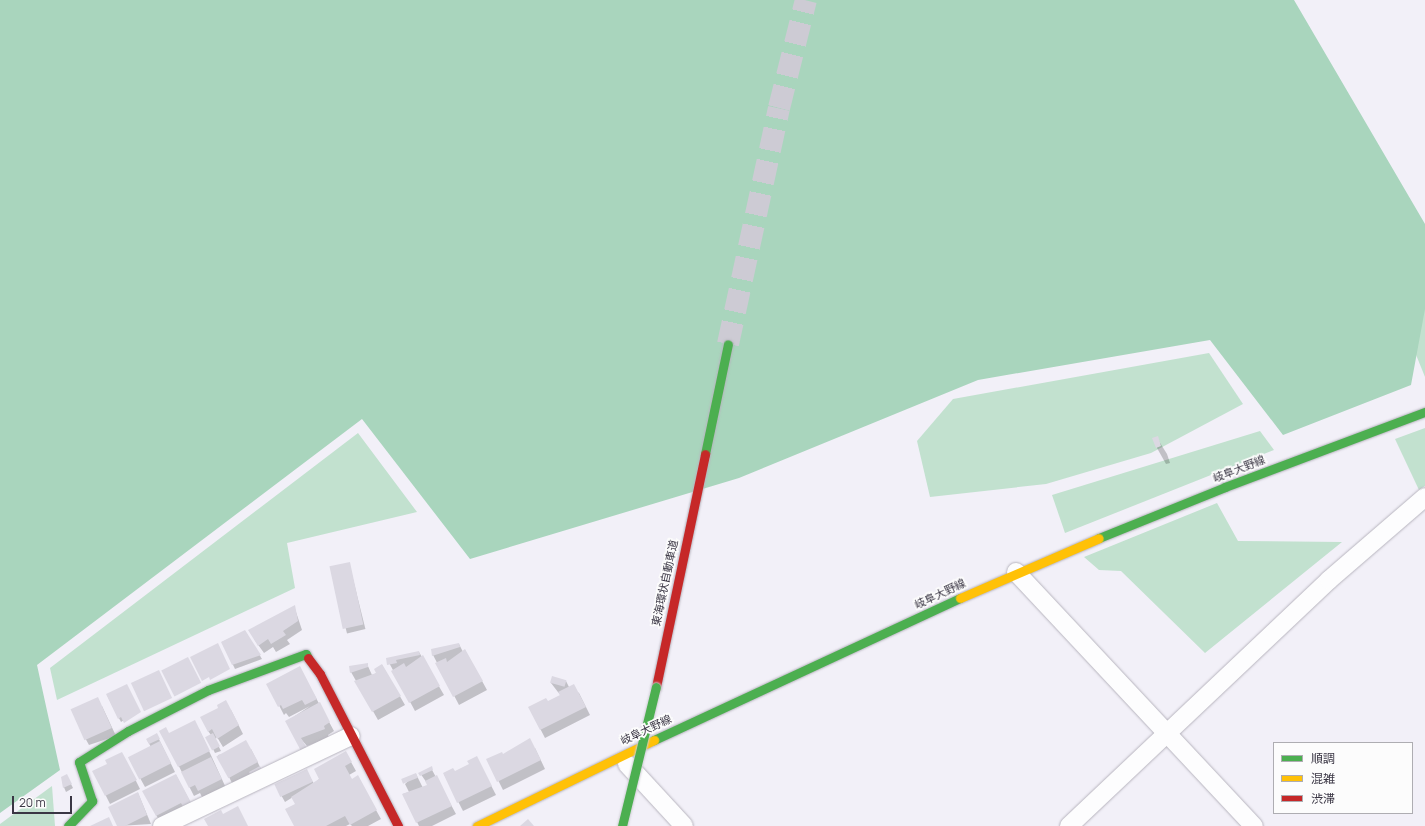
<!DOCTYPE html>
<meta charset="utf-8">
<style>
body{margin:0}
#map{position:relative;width:1425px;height:826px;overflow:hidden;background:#f2f0f8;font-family:Manrope,"Noto Sans JP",sans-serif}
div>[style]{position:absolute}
.green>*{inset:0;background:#c2e1cf}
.forest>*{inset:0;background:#a9d5bd}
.shadow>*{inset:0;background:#0003;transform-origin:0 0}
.building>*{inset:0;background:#dbd8e2;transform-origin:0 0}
.highway-tunnel>*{height:22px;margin-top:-11px;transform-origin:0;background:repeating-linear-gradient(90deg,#cdcbd4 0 22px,transparent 0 33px)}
.roads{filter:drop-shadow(0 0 1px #b7b4be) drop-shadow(0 0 1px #b7b4be)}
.street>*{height:18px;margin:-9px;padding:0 9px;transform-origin:9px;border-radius:9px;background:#fdfdfe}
.fast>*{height:9px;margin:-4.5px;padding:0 4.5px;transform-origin:4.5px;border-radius:4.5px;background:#4caf50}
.slow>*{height:9px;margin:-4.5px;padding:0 4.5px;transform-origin:4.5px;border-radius:4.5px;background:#ffc107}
.jam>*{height:9px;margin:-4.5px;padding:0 4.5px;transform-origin:4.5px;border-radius:4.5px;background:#c62828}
.bridges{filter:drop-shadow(0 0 1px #cfcdd4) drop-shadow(0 0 1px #cfcdd4)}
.fast-bridge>*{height:9px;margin:-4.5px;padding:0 4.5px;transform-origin:4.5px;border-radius:4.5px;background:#4caf50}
span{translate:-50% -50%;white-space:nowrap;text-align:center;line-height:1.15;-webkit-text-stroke:3.5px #fcfcfc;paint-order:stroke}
.street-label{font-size:11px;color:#3a3644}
.legend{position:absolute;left:1273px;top:742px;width:140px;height:72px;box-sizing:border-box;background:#fcfcfc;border:1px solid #aeadb2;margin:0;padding:5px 7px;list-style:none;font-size:12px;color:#3a3644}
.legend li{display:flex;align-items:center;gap:8px;height:20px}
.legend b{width:20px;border:1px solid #aeadb2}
.scale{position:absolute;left:12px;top:796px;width:60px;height:18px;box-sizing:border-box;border:2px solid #3a3644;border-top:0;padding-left:5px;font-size:12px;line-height:14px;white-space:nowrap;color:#3a3644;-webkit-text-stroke:3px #fcfcfc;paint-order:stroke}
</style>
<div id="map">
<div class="green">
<i style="clip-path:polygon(1425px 306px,1425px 377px,1406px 330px)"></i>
<i style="clip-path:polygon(1209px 353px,1243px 404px,1151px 453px,1046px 484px,930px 497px,917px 441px,953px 399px)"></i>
<i style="clip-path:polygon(1425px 428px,1425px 486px,1419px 490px,1395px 439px)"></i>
<i style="clip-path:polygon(1260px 431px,1274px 450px,1065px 533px,1052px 495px)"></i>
<i style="clip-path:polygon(358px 433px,417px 512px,287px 543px,295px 588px,57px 700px,50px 668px)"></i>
<i style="clip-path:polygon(1217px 503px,1238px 541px,1342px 542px,1205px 653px,1121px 571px,1099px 570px,1084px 557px)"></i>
<i style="clip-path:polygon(52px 786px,55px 826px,0 826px,0 824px)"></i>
</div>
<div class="forest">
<i style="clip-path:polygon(0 0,1294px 0,1425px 224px,1425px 309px,1411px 385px,1283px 435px,1210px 340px,978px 380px,739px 478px,470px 559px,362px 419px,37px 665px,60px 770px,0 813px)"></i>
</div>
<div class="shadow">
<i style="clip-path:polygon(1157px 438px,1167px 454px,1170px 463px,1166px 464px,1157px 448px)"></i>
<i style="left:349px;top:563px;width:68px;height:19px;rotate:76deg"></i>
<i style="clip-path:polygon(294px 606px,302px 630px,287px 640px,290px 644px,276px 652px,273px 647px,264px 653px,254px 639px)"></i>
<i style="clip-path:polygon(245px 631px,262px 659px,235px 669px,222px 642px)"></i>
<i style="clip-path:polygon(459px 644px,463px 652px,465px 650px,487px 690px,459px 705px,433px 655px)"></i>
<i style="clip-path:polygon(419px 652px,444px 695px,415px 711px,387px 659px)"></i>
<i style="clip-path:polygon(367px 664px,372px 675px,377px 673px,382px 665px,405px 705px,378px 720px,351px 672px)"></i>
<i style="clip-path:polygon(304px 676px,334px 731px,328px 735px,329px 738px,307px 746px,286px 722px,310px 706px,289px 717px,286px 713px,284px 715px,268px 684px)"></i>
<i style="clip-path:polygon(566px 681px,569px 687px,579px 693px,590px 715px,545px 738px,529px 707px,547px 703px,561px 696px,551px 683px)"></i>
<i style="clip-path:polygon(107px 695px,124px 720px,121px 722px)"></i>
<i style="clip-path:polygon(102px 706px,116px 736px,89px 745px,84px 736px)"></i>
<i style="clip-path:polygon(231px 710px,243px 734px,223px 747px,217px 737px,215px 739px,221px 751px,215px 753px,207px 737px,211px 735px,208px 731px)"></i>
<i style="clip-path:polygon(199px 729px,226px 788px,203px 799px,200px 793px,194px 796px,161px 731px,169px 734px)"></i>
<i style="clip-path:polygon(157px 735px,175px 772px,145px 787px,129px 758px,151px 747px,147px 740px)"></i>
<i style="clip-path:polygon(535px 748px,545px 769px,503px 790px,488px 760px)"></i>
<i style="clip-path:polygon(251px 749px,264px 775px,233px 785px,218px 755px)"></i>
<i style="clip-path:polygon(346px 753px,356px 771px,349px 775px,352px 780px,362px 785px,381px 819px,368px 826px,352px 826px,350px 824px,346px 826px,295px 826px,299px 813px,293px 797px,285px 802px,276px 786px,306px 770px,314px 784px)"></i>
<i style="clip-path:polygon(126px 761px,140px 789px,110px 804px,106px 796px,108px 765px)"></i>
<i style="clip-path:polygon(481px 766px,496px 795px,463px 811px,444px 774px)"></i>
<i style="clip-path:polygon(431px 768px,456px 814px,432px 826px,419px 826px,403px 794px,409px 792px,405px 784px,416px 774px,423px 788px,429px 786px,420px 773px)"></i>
<i style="clip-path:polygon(176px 775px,198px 817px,161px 824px,144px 792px)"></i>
<i style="clip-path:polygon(69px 780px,73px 788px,66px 792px,63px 785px)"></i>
<i style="clip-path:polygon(138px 793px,151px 824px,119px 826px)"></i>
</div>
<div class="building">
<i style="clip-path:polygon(1158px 436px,1161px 446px,1156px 448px,1152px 438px)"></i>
<i style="left:350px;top:562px;width:64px;height:21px;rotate:78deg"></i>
<i style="clip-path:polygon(295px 605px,298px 621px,283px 631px,286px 635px,271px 644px,268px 639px,258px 646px,248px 630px)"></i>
<i style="clip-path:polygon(245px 630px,261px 655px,232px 665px,221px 642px)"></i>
<i style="clip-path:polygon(218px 643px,230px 669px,210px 680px,209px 677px,202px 681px,190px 657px)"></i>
<i style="clip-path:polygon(459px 643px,460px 647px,432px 656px,431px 649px)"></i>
<i style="clip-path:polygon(465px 649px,483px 681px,453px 697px,435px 663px,446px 658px,447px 662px)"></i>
<i style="clip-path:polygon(419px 651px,420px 655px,396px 660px,397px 663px,387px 665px,386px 658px)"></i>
<i style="clip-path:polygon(423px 655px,440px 686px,409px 703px,391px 671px,404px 663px,406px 667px)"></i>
<i style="left:188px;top:657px;width:29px;height:30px;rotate:63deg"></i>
<i style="clip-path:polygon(368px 663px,368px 667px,350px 673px,349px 666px)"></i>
<i style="clip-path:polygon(382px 664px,401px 696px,372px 712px,354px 681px,376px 673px,374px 669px)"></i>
<i style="clip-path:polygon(300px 666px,317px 699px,305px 705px,302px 700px,283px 709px,281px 705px,278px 707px,266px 684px)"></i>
<i style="left:159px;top:670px;width:31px;height:31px;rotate:65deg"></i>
<i style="left:552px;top:676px;width:15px;height:7px;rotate:16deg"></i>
<i style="clip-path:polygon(127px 684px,141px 712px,124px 723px,121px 717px,118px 719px,106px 694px)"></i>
<i style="clip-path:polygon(574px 684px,586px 707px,540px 730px,528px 707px,546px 698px,548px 701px,560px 695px,558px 692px)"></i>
<i style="left:98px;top:697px;width:34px;height:30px;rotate:66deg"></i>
<i style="clip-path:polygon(226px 700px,239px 725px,217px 739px,212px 729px,208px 732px,200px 717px,218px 708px,217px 705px)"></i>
<i style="clip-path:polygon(320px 702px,330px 722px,324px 726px,325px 729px,301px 738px,307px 748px,301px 751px,285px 721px)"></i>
<i style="clip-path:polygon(195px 720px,210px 751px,178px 767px,159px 731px,166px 727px,169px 733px)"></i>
<i style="clip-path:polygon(157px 733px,160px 739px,149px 744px,146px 739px)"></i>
<i style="left:213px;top:733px;width:15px;height:9px;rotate:62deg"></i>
<i style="clip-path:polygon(530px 738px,541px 760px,497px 782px,486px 759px,502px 752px,503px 754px)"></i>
<i style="left:246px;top:740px;width:25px;height:34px;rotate:61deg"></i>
<i style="left:160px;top:741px;width:25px;height:36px;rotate:63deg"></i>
<i style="clip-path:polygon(346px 751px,352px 762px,345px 766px,352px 779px,358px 775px,377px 810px,350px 825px,345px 816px,326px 826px,294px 826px,285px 809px,295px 804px,291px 797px,319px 779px,314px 769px)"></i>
<i style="clip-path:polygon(122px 752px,137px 780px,105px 796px,92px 771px,107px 764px,105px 760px)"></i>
<i style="clip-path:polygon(477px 756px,492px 786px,457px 803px,443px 773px,453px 768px,455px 771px,469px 764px,467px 761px)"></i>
<i style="clip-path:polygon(211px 757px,222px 779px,198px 791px,195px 785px,189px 788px,181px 772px)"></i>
<i style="clip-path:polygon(260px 766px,262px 771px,251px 776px,249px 772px)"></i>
<i style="clip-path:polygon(432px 766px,433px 770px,420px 776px,418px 773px)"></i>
<i style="left:307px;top:769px;width:14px;height:36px;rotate:65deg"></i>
<i style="left:416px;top:773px;width:5px;height:16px;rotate:68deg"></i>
<i style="clip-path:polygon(67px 774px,72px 784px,63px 788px,61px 777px)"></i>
<i style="clip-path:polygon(176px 774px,194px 808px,186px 812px,181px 803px,156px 816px,142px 791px)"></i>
<i style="clip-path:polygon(437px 775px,452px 806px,416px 823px,402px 794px,427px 785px,425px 781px)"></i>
<i style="clip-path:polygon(138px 792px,147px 815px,125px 826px,117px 826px,108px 807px)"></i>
<i style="clip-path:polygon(238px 806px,248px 826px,208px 826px,204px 819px,221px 810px,223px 814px)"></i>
<i style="clip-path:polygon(109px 817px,113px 826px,90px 826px)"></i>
<i style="clip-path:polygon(528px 819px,534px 826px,520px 826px)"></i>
</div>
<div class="highway-tunnel">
<i style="left:728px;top:344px;width:241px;rotate:-77.8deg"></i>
<i style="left:779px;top:108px;width:111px;rotate:-76deg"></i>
</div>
<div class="roads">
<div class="street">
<i style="left:1016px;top:572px;width:348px;rotate:46.9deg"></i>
<i style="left:627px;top:764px;width:84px;rotate:47.4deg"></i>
<i style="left:162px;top:826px;width:209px;rotate:-25.5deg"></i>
<i style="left:1069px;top:826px;width:358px;rotate:-43.4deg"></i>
<i style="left:1329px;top:580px;width:127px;rotate:-40.8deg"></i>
</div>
<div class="fast">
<i style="left:705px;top:454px;width:112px;rotate:-78.2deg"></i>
<i style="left:1099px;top:538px;width:136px;rotate:-22deg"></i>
<i style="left:1225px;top:487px;width:214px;rotate:-20.6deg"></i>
<i style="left:654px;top:740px;width:337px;rotate:-24.9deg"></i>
<i style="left:68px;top:826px;width:35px;rotate:-46deg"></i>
<i style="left:92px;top:801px;width:41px;rotate:-108.4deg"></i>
<i style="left:79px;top:762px;width:58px;rotate:-32.3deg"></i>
<i style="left:128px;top:731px;width:90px;rotate:-27.1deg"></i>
<i style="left:208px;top:690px;width:104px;rotate:-20.2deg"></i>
<i style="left:306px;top:654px;width:4px;rotate:63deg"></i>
</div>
<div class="slow">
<i style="left:960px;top:598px;width:151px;rotate:-23.3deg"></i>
<i style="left:477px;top:826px;width:197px;rotate:-25.9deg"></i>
</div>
<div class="jam">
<i style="left:308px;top:658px;width:20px;rotate:53deg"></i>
<i style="left:320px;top:674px;width:171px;rotate:62.8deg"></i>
<i style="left:656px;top:687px;width:238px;rotate:-78.1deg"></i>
</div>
</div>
<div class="bridges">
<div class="fast-bridge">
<i style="left:622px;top:826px;width:143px;rotate:-76.3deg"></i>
</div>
</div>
<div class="street-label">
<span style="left:1239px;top:469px;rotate:-21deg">岐阜大野線</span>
<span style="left:665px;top:583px;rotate:-78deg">東海環状自動車道</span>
<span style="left:940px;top:594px;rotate:-25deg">岐阜大野線</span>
<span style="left:646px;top:730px;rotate:-25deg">岐阜大野線</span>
</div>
<ul class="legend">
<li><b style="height:5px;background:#4caf50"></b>順調</li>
<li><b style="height:5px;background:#ffc107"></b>混雑</li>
<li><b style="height:5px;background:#c62828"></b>渋滞</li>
</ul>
<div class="scale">20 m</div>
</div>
